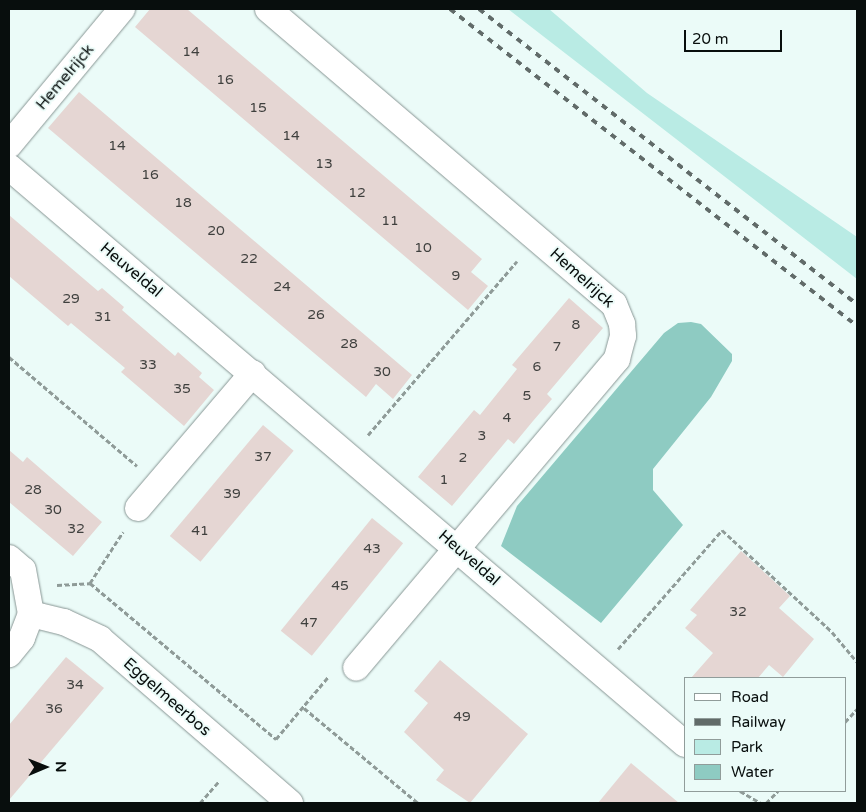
<!DOCTYPE html>
<style>
body{margin:0}
#map{position:relative;width:866px;height:812px;overflow:hidden;background:#ebfbf8;font-family:"Varela Round",sans-serif}
div>[style]{position:absolute}
.green>*{inset:0;background:#b9ebe4}
.water>*{inset:0;background:#8ecbc2}
.building>*{inset:0;background:#e5d6d3;transform-origin:0 0}
.path>*{height:3px;margin-top:-1.5px;transform-origin:0;background:repeating-linear-gradient(90deg,#8f9b98 0 5px,transparent 0 7.5px)}
.roads{filter:drop-shadow(0 0 1px #889694) drop-shadow(0 0 1px #889694)}
.minor>*{height:26px;margin:-13px;padding:0 13px;transform-origin:13px;border-radius:13px;background:#fff}
.rail>*{height:4px;margin-top:-2px;transform-origin:0;background:repeating-linear-gradient(90deg,#616b69 0 6px,transparent 0 12px)}
span{translate:-50% -50%;white-space:nowrap;text-align:center;line-height:1.15;-webkit-text-stroke:4px #ebfbf8;paint-order:stroke}
.number-label{font-size:14px;color:#3f403e}
.number-label span{-webkit-text-stroke-width:0}
.street-label{font-size:16px;color:#080e0d}
.frame{position:absolute;inset:0;border:10px solid #080e0d;pointer-events:none}
.legend{position:absolute;left:684px;top:677px;width:162px;height:115px;box-sizing:border-box;background:#ebfbf8;border:1px solid #909c9a;margin:0;padding:6px 9px;list-style:none;font-size:15px;color:#080e0d}
.legend li{display:flex;align-items:center;gap:10px;height:25px}
.legend b{width:25px;border:1px solid #909c9a}
.north{position:absolute;left:20px;top:742px;width:50px;height:50px;-webkit-text-stroke:4px #ebfbf8;paint-order:stroke;rotate:89deg;font-size:14px;font-weight:700;line-height:20px;text-align:center;color:#080e0d}
.north::after{content:'';display:block;margin:auto;width:18px;height:22px;background:#080e0d;clip-path:polygon(50% 0,100% 100%,50% 72%,0 100%)}
.scale{position:absolute;left:684px;top:30px;width:98px;height:22px;box-sizing:border-box;border:2px solid #080e0d;border-top:0;padding-left:6px;font-size:15px;line-height:18px;white-space:nowrap;color:#080e0d;-webkit-text-stroke:4px #ebfbf8;paint-order:stroke}
</style>
<div id="map">
<div class="green">
<i style="clip-path:polygon(508px 9px,549px 9px,647px 93px,857px 237px,857px 279px)"></i>
</div>
<div class="water">
<i style="clip-path:polygon(691px 322px,701px 324px,732px 354px,732px 361px,711px 397px,653px 469px,653px 490px,683px 525px,601px 623px,501px 546px,517px 506px,664px 333px,678px 323px)"></i>
</div>
<div class="building">
<i style="clip-path:polygon(150px 9px,187px 9px,482px 259px,471px 272px,488px 286px,468px 310px,135px 27px)"></i>
<i style="clip-path:polygon(79px 92px,412px 375px,393px 399px,376px 384px,366px 397px,48px 128px)"></i>
<i style="clip-path:polygon(9px 215px,98px 291px,102px 288px,124px 307px,122px 310px,175px 356px,178px 352px,202px 373px,199px 377px,214px 390px,184px 426px,121px 372px,125px 368px,71px 323px,68px 326px,9px 276px)"></i>
<i style="clip-path:polygon(569px 298px,603px 328px,547px 394px,552px 399px,533px 421px,514px 444px,508px 439px,452px 506px,418px 477px,474px 410px,480px 415px,517px 369px,512px 365px)"></i>
<i style="left:263px;top:425px;width:40px;height:145px;rotate:40deg"></i>
<i style="clip-path:polygon(9px 450px,23px 462px,27px 457px,102px 522px,73px 556px,9px 502px)"></i>
<i style="left:372px;top:518px;width:40px;height:145px;rotate:39deg"></i>
<i style="clip-path:polygon(741px 551px,790px 596px,779px 608px,814px 639px,783px 677px,769px 665px,758px 678px,691px 678px,713px 653px,685px 628px,697px 615px,690px 610px)"></i>
<i style="clip-path:polygon(66px 657px,104px 688px,9px 800px,9px 725px)"></i>
<i style="clip-path:polygon(440px 660px,528px 734px,470px 803px,436px 780px,444px 770px,404px 732px,428px 703px,414px 691px)"></i>
<i style="clip-path:polygon(631px 763px,679px 803px,598px 803px)"></i>
</div>
<div class="path">
<i style="left:9px;top:357px;width:168px;rotate:40.4deg"></i>
<i style="left:368px;top:435px;width:229px;rotate:-49.4deg"></i>
<i style="left:90px;top:583px;width:61px;rotate:-57.1deg"></i>
<i style="left:57px;top:585px;width:33px;rotate:-3deg"></i>
<i style="left:90px;top:583px;width:243px;rotate:40deg"></i>
<i style="left:276px;top:739px;width:81px;rotate:-50deg"></i>
<i style="left:618px;top:649px;width:158px;rotate:-48.8deg"></i>
<i style="left:722px;top:530px;width:150px;rotate:42.8deg"></i>
<i style="left:832px;top:632px;width:39px;rotate:50deg"></i>
<i style="left:304px;top:708px;width:148px;rotate:39.8deg"></i>
<i style="left:845px;top:722px;width:18px;rotate:-47deg"></i>
<i style="left:740px;top:791px;width:24px;rotate:30deg"></i>
<i style="left:200px;top:803px;width:29px;rotate:-49deg"></i>
<i style="left:766px;top:803px;width:17px;rotate:-45deg"></i>
</div>
<div class="roads">
<div class="minor">
<i style="left:268px;top:9px;width:455px;rotate:40.5deg"></i>
<i style="left:614px;top:304px;width:22px;rotate:68deg"></i>
<i style="left:622px;top:324px;width:12px;rotate:85deg"></i>
<i style="left:623px;top:336px;width:24px;rotate:105deg"></i>
<i style="left:617px;top:359px;width:404px;rotate:130.2deg"></i>
<i style="left:9px;top:145px;width:177px;rotate:-50.3deg"></i>
<i style="left:9px;top:167px;width:889px;rotate:40.48deg"></i>
<i style="left:138px;top:508px;width:177px;rotate:-49.6deg"></i>
<i style="left:9px;top:558px;width:18px;rotate:41deg"></i>
<i style="left:23px;top:570px;width:45px;rotate:79.7deg"></i>
<i style="left:31px;top:614px;width:26px;rotate:111deg"></i>
<i style="left:22px;top:638px;width:21px;rotate:129deg"></i>
<i style="left:31px;top:614px;width:34px;rotate:14deg"></i>
<i style="left:64px;top:622px;width:40px;rotate:25deg"></i>
<i style="left:100px;top:639px;width:251px;rotate:40.8deg"></i>
</div>
</div>
<div class="rail">
<i style="left:450px;top:9px;width:516px;rotate:37.91deg"></i>
<i style="left:479px;top:9px;width:479px;rotate:38deg"></i>
</div>
<div class="number-label">
<span style="left:191px;top:52px">14</span>
<span style="left:225px;top:80px">16</span>
<span style="left:258px;top:108px">15</span>
<span style="left:291px;top:136px">14</span>
<span style="left:117px;top:146px">14</span>
<span style="left:324px;top:164px">13</span>
<span style="left:150px;top:175px">16</span>
<span style="left:357px;top:193px">12</span>
<span style="left:183px;top:203px">18</span>
<span style="left:390px;top:221px">11</span>
<span style="left:216px;top:231px">20</span>
<span style="left:423px;top:248px">10</span>
<span style="left:249px;top:259px">22</span>
<span style="left:456px;top:276px">9</span>
<span style="left:282px;top:287px">24</span>
<span style="left:71px;top:299px">29</span>
<span style="left:316px;top:315px">26</span>
<span style="left:103px;top:317px">31</span>
<span style="left:576px;top:325px">8</span>
<span style="left:349px;top:344px">28</span>
<span style="left:557px;top:347px">7</span>
<span style="left:148px;top:365px">33</span>
<span style="left:537px;top:367px">6</span>
<span style="left:382px;top:372px">30</span>
<span style="left:182px;top:389px">35</span>
<span style="left:527px;top:396px">5</span>
<span style="left:507px;top:418px">4</span>
<span style="left:482px;top:436px">3</span>
<span style="left:263px;top:457px">37</span>
<span style="left:463px;top:458px">2</span>
<span style="left:444px;top:480px">1</span>
<span style="left:33px;top:490px">28</span>
<span style="left:232px;top:494px">39</span>
<span style="left:53px;top:510px">30</span>
<span style="left:76px;top:529px">32</span>
<span style="left:200px;top:531px">41</span>
<span style="left:372px;top:549px">43</span>
<span style="left:340px;top:586px">45</span>
<span style="left:738px;top:612px">32</span>
<span style="left:309px;top:623px">47</span>
<span style="left:75px;top:685px">34</span>
<span style="left:54px;top:709px">36</span>
<span style="left:462px;top:717px">49</span>
</div>
<div class="street-label">
<span style="left:65px;top:77px;rotate:-50deg">Hemelrijck</span>
<span style="left:131px;top:270px;rotate:40deg">Heuveldal</span>
<span style="left:582px;top:278px;rotate:42deg">Hemelrijck</span>
<span style="left:469px;top:558px;rotate:41deg">Heuveldal</span>
<span style="left:167px;top:697px;rotate:41deg">Eggelmeerbos</span>
</div>
<div class="frame"></div>
<ul class="legend">
<li><b style="height:6px;background:#fff"></b>Road</li>
<li><b style="height:6px;background:#616b69"></b>Railway</li>
<li><b style="height:14px;background:#b9ebe4"></b>Park</li>
<li><b style="height:14px;background:#8ecbc2"></b>Water</li>
</ul>
<div class="north">N</div>
<div class="scale">20 m</div>
</div>
